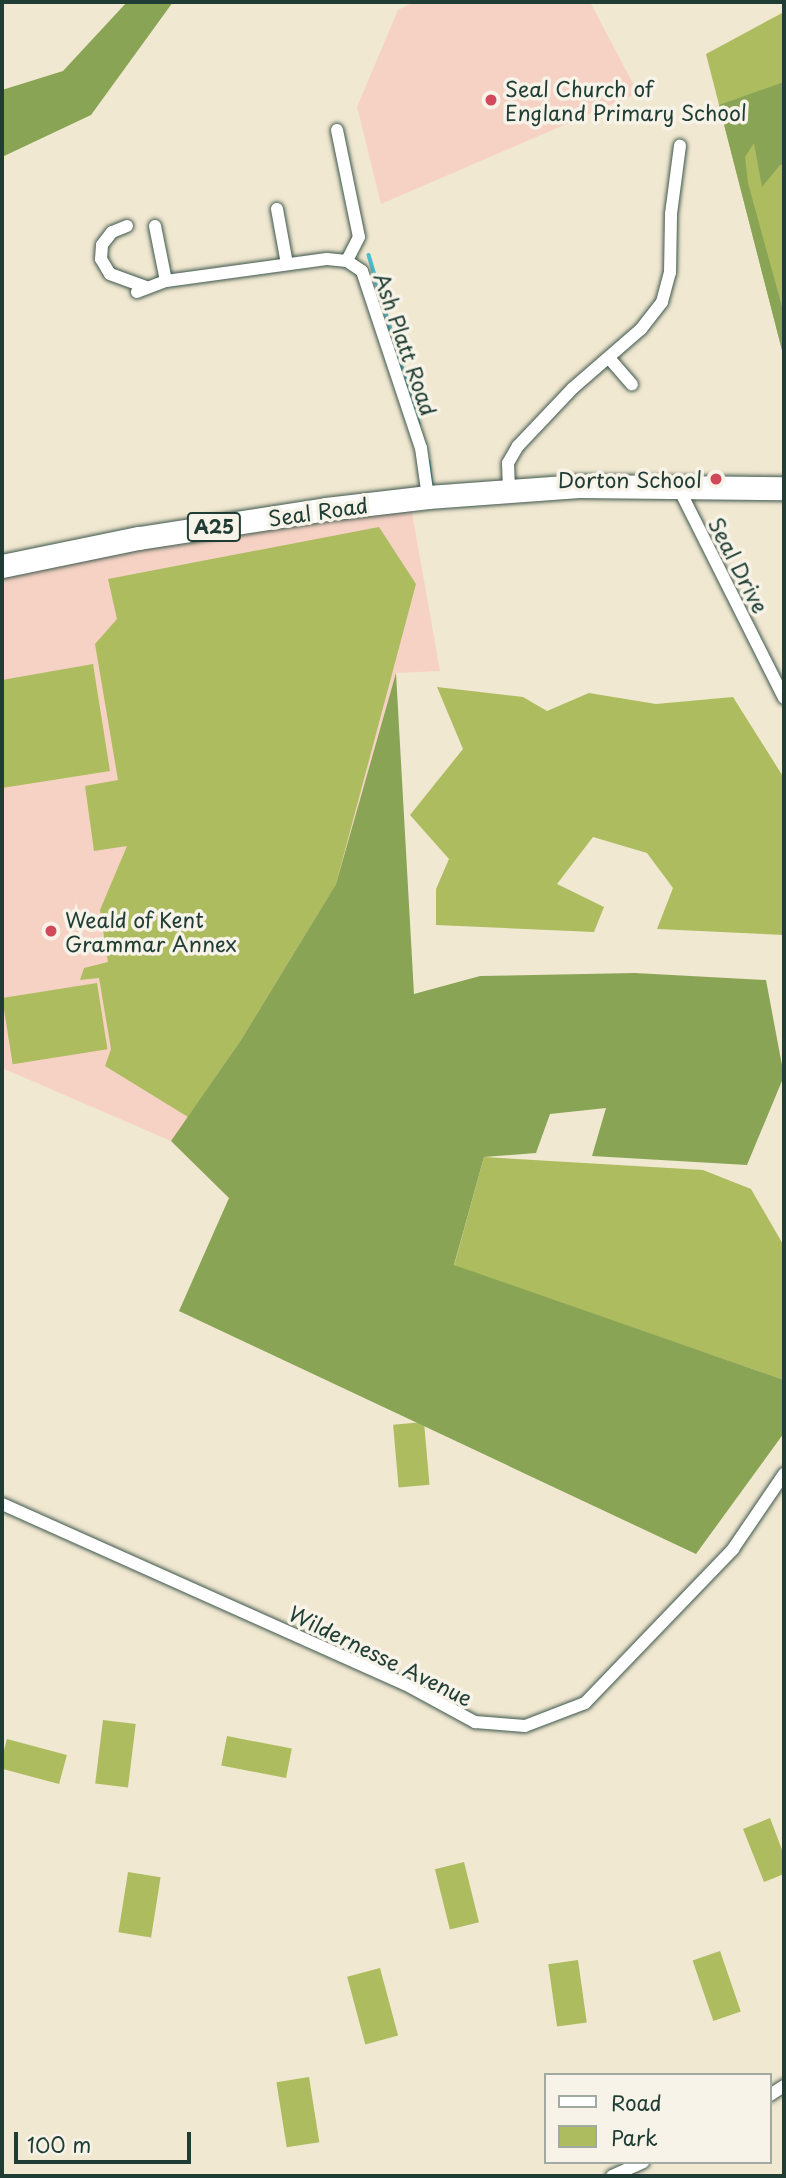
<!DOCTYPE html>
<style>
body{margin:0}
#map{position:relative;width:786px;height:2178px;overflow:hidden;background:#f1e8d1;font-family:"Playpen Sans",sans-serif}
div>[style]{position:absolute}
.built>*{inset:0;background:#f6d2c4}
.green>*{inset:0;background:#adbc5f;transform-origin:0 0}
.forest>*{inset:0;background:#8aa456}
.stream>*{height:3.5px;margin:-1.75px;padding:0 1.75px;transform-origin:1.75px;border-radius:1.75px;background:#4ebbc7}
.roads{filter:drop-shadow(0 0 2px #3e574c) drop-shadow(0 0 2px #3e574c)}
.street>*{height:12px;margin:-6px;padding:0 6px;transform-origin:6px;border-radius:6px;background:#fff}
.highway>*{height:23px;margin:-11.5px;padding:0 11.5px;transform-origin:11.5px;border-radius:11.5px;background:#fff}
.dots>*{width:19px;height:19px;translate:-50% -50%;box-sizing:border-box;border:4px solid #f7f3e8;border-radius:50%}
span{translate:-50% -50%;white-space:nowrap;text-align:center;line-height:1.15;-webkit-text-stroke:7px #f7f3e8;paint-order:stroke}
.shield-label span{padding:2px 5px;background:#f7f3e8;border:2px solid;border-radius:5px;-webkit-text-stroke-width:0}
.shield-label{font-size:19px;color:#1f3d34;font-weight:700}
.poi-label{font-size:21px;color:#1f3d34}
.left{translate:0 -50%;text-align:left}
.right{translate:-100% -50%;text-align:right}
.street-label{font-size:21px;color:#1f3d34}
.frame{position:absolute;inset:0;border:4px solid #1f3d34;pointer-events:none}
.legend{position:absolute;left:544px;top:2073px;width:228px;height:91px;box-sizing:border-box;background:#f7f3e8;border:2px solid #a1aaa0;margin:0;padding:9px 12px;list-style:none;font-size:21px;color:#1f3d34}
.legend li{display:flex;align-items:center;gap:14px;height:35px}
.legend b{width:35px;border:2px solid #a1aaa0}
.scale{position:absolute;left:14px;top:2132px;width:177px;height:32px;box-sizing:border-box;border:4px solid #1f3d34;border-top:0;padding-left:9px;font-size:21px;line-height:24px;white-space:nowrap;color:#1f3d34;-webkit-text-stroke:5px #f7f3e8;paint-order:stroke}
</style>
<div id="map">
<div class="built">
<i style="clip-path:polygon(414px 2px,590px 2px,638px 93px,381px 204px,357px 107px,398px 10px)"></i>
<i style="clip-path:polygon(411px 507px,440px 671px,396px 673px,336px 884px,229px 1198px,171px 1141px,2px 1068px,2px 577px,248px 530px)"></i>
</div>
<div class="green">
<i style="clip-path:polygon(784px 12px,784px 358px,706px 54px)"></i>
<i style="clip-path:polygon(379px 527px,416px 584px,336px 884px,241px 1040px,188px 1117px,105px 1066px,111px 1049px,99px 978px,80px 980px,84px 968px,108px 962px,100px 910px,127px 846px,94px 851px,85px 786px,118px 780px,95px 644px,117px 619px,108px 579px)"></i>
<i style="clip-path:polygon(93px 664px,110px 771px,2px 788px,2px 680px)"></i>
<i style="clip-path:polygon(437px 687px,523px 697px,547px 711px,589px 693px,656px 704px,733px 697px,784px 778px,784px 935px,657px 929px,673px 888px,647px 853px,593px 837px,557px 884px,604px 907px,594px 932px,436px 925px,436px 889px,449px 859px,410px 815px,463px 749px)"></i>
<i style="left:97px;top:983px;width:67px;height:96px;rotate:81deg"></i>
<i style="clip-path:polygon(484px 1157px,703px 1170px,751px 1189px,784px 1246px,784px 1380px,454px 1266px)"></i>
<i style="left:424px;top:1422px;width:63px;height:31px;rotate:85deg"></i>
<i style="left:103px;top:1720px;width:33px;height:64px;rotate:7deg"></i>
<i style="left:227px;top:1736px;width:66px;height:30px;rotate:11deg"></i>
<i style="left:7px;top:1739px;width:62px;height:30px;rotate:15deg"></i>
<i style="clip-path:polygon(770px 1818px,784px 1855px,784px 1874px,764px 1882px,743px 1829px)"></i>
<i style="left:464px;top:1862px;width:62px;height:30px;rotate:76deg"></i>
<i style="left:128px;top:1872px;width:33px;height:61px;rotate:9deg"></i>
<i style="left:720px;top:1951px;width:64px;height:29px;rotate:71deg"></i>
<i style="left:578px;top:1960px;width:63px;height:30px;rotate:82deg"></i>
<i style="left:380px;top:1968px;width:70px;height:34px;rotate:75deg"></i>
<i style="left:309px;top:2077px;width:66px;height:33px;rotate:81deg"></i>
</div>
<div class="forest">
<i style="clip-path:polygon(127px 2px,173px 2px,91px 115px,2px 157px,2px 90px,63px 71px)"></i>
<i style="clip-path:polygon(784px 82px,784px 165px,780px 165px,762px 187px,754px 143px,745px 157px,748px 183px,784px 314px,784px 358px,719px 105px)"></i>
<i style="clip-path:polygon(396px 673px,414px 994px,480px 976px,635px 973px,766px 980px,784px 1076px,747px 1165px,592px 1156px,606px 1108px,550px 1114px,536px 1153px,484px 1157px,454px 1265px,784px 1380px,784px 1433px,696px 1554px,179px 1311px,229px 1198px,171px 1141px,241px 1040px,336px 884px)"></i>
</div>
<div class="stream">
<i style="left:369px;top:255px;width:176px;rotate:73.5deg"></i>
<i style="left:429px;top:462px;width:26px;rotate:83deg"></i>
</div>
<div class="roads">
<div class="street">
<i style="left:337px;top:130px;width:109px;rotate:78.4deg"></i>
<i style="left:359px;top:237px;width:27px;rotate:117deg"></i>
<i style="left:347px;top:261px;width:18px;rotate:34deg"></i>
<i style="left:362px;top:271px;width:187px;rotate:71.6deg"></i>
<i style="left:421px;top:448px;width:49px;rotate:81.9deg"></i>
<i style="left:277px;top:209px;width:56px;rotate:79.7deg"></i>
<i style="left:127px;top:226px;width:16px;rotate:158deg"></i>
<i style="left:112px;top:232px;width:16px;rotate:128deg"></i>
<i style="left:102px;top:245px;width:14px;rotate:94deg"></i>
<i style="left:101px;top:259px;width:17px;rotate:59deg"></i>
<i style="left:110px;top:274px;width:38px;rotate:20deg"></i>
<i style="left:155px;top:226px;width:56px;rotate:78.7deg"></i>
<i style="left:137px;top:292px;width:31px;rotate:-21deg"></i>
<i style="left:166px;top:281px;width:162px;rotate:-7.8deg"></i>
<i style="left:327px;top:259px;width:20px;rotate:6deg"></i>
<i style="left:609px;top:358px;width:35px;rotate:49deg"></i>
<i style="left:678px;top:487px;width:236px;rotate:63.3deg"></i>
<i style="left:509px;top:491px;width:28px;rotate:-92deg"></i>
<i style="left:508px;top:463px;width:20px;rotate:-60deg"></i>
<i style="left:518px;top:446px;width:80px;rotate:-46.5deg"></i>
<i style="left:573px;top:388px;width:90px;rotate:-40.9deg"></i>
<i style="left:641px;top:329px;width:34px;rotate:-52deg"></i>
<i style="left:662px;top:302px;width:30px;rotate:-75deg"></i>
<i style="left:670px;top:273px;width:59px;rotate:-89deg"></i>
<i style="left:671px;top:214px;width:69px;rotate:-82.5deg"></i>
<i style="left:2px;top:1504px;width:441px;rotate:24.1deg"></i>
<i style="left:405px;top:1684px;width:80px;rotate:28.5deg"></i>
<i style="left:475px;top:1722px;width:50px;rotate:4.6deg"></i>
<i style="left:525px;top:1726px;width:64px;rotate:-21deg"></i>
<i style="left:585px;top:1703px;width:214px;rotate:-46.1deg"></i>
<i style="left:733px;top:1549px;width:91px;rotate:-55.8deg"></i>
<i style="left:770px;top:2095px;width:17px;rotate:-33deg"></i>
<i style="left:612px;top:2176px;width:34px;rotate:-24deg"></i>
</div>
<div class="highway">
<i style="left:2px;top:566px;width:140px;rotate:-11.6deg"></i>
<i style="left:139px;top:538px;width:189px;rotate:-8.8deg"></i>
<i style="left:326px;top:509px;width:103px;rotate:-6.7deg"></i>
<i style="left:428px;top:497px;width:151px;rotate:-4.2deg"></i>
<i style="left:579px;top:486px;width:205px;rotate:0.6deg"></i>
</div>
</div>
<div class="dots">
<i style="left:491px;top:100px;background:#d1495b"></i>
<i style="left:716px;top:479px;background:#d1495b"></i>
<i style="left:51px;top:931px;background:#d1495b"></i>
</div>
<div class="shield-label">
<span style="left:214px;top:527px">A25</span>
</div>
<div class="poi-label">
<span class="left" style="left:505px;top:100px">Seal Church of<br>England Primary School</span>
<span class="right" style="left:702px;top:479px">Dorton School</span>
<span class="left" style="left:65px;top:931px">Weald of Kent<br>Grammar Annex</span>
</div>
<div class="street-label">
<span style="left:406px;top:344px;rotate:71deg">Ash Platt Road</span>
<span style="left:318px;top:511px;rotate:-8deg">Seal Road</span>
<span style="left:739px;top:565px;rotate:63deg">Seal Drive</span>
<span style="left:381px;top:1655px;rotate:26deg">Wildernesse Avenue</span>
</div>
<div class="frame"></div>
<ul class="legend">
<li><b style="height:9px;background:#fff"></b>Road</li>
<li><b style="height:19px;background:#adbc5f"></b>Park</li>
</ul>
<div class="scale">100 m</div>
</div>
